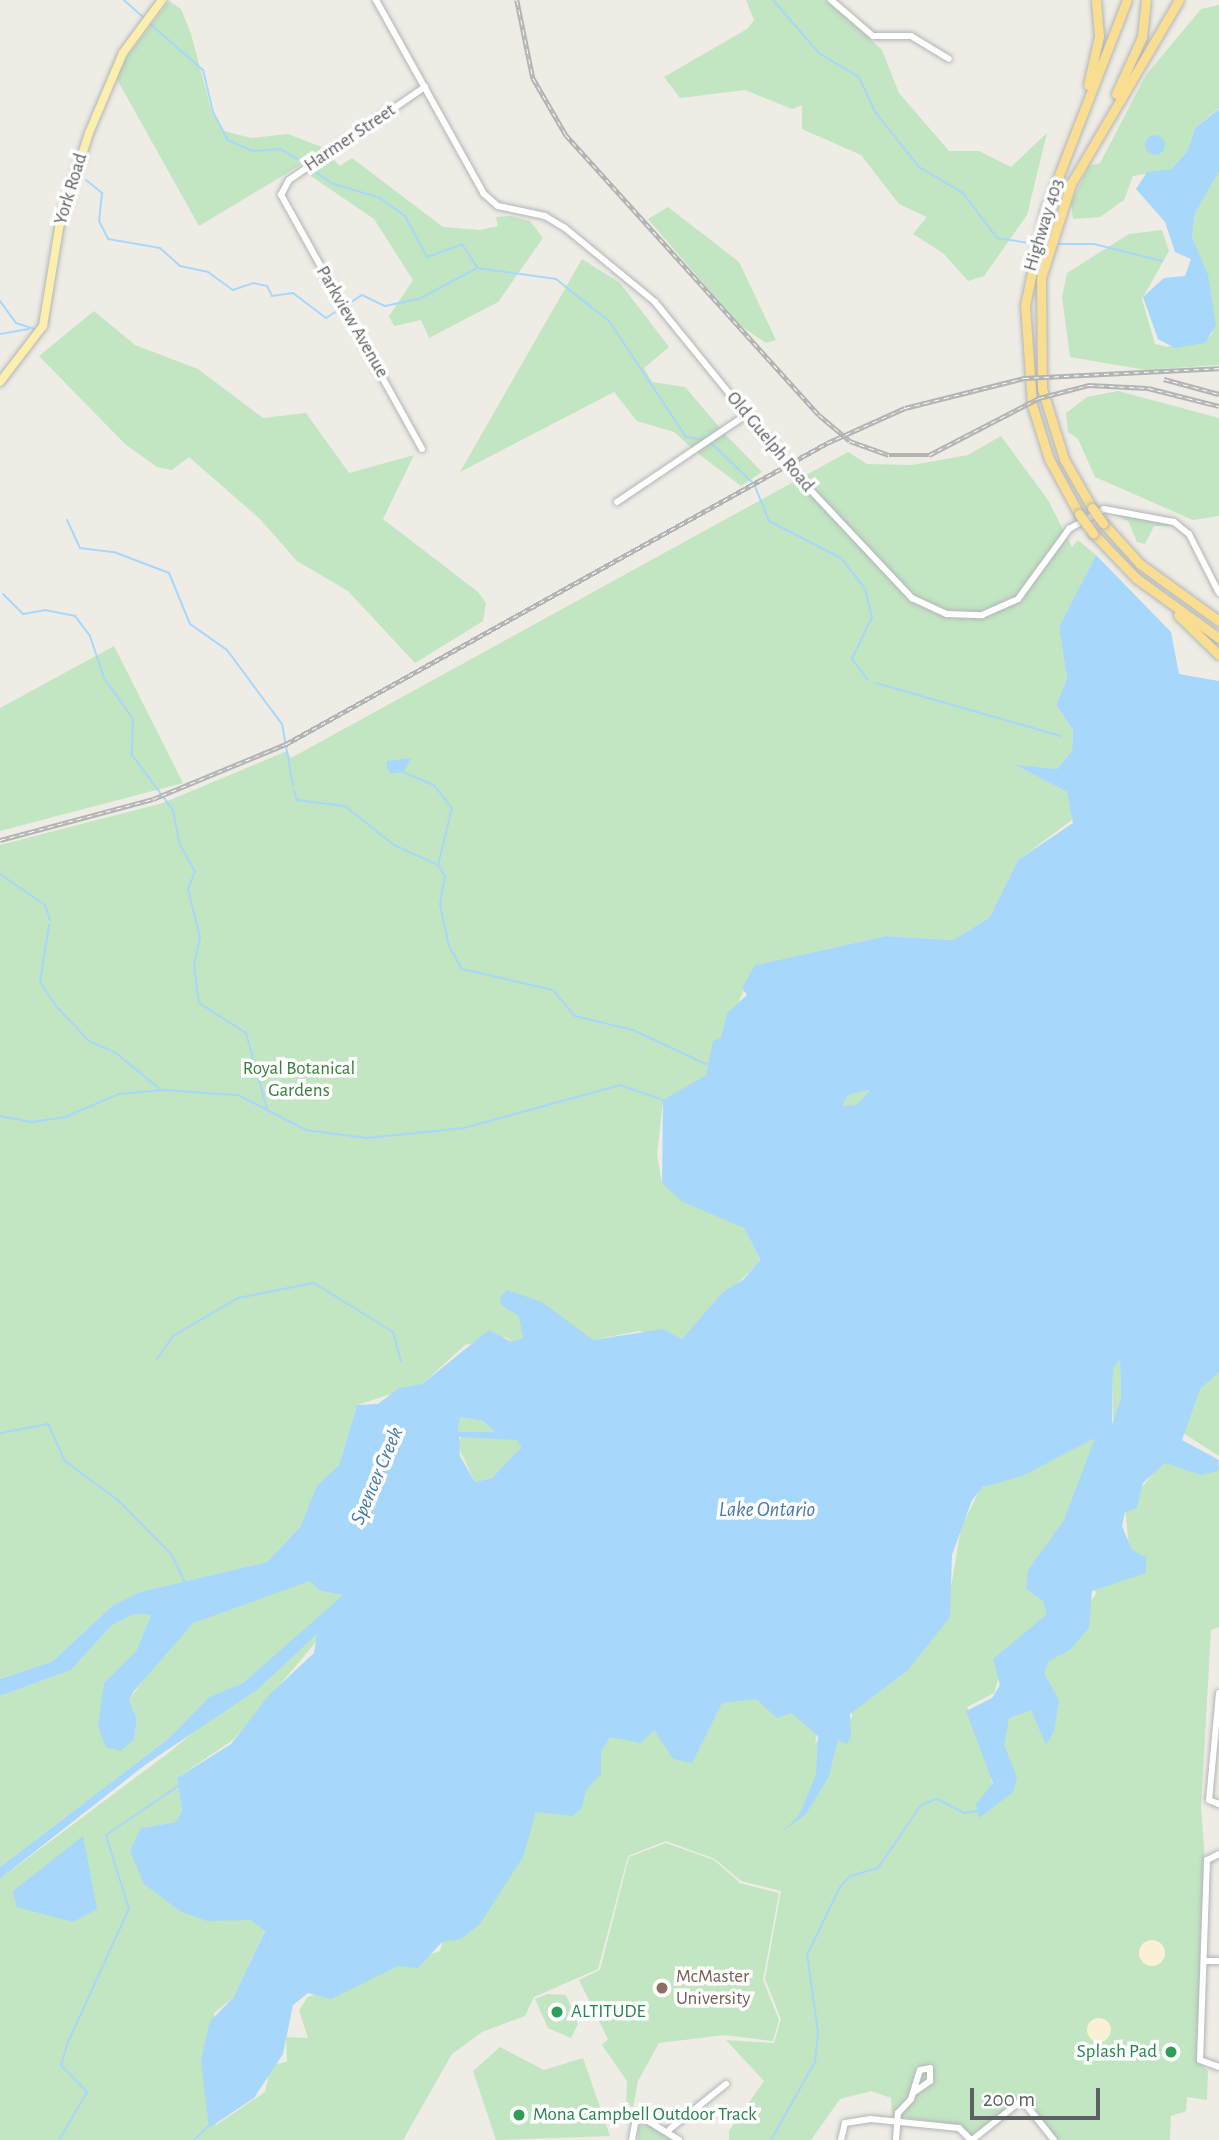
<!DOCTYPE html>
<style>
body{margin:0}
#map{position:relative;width:1219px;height:2140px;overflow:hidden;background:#eeece5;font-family:"Alegreya Sans",sans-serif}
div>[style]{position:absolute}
.green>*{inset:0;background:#c2e5c2}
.sand>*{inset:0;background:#f9f0d5}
.round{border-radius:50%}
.water>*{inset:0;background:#a7d8fc}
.stream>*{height:2px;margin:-1px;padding:0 1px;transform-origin:1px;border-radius:1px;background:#a7d8fc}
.roads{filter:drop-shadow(0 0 2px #b2b5b9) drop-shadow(0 0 2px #b2b5b9)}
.minor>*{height:6px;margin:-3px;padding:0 3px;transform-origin:3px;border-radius:3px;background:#fff}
.major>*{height:8px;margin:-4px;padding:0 4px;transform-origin:4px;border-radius:4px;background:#fceeac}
.highway>*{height:9px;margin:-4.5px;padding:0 4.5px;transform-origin:4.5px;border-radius:4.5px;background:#f9dd91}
.rail>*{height:4.5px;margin-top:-2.25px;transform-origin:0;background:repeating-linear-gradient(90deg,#fff 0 5px,#b3b4b4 0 10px);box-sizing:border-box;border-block:2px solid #b3b4b4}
.bridges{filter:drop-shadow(0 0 2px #b2b5b9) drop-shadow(0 0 2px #b2b5b9)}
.minor-bridge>*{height:6px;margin:-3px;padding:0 3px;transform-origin:3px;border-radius:3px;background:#fff}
.highway-bridge>*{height:9px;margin:-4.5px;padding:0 4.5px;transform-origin:4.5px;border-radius:4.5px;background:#f9dd91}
.dots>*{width:19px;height:19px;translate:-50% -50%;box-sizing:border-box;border:4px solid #fff;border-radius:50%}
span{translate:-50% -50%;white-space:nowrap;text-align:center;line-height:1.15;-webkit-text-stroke:7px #fff;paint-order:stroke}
.street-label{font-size:19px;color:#5c6064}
.park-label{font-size:19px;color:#37813a}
.education-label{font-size:19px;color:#785e54}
.left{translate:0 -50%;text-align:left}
.leisure-label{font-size:19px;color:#27864d}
.right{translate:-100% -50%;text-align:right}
.water-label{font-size:21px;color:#4478ae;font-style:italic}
.scale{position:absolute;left:970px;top:2088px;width:130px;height:32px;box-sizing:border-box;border:4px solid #5c6064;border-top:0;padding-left:9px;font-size:21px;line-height:24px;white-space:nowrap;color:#5c6064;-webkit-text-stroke:5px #fff;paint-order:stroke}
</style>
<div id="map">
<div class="green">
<i style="clip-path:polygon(746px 0,826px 0,882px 50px,899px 93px,949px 151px,979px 151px,1011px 167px,1047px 133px,1027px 215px,984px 276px,968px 281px,943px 253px,913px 234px,927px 217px,899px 204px,861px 155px,802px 129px,802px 105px,792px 109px,745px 90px,680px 98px,664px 77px,747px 29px,754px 20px)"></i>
<i style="clip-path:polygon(169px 1px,181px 9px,191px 34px,212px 113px,224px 131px,251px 138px,288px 134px,327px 149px,199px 226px,114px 74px)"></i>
<i style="clip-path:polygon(1219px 5px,1219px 108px,1195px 128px,1187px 152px,1171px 169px,1133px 176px,1124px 200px,1100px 217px,1073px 219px,1071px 202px,1089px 166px,1100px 163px,1146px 75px,1201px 9px)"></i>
<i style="clip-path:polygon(330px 156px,340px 166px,352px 158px,443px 227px,480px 230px,498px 226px,496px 217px,511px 216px,530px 221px,543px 238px,498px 302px,429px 338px,421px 320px,394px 326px,389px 316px,413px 280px,374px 219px,305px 172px)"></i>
<i style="clip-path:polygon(1219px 164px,1219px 365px,1146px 370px,1070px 357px,1062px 297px,1067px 273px,1129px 234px,1162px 230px,1169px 251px,1142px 299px,1155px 344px,1167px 347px,1212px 335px,1214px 318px,1192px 237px,1195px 213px)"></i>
<i style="clip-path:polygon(668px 207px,739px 262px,776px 340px,766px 343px,738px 324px,648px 219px)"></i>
<i style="clip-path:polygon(582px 259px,620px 283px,669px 347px,644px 368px,652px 382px,685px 387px,720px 428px,692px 448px,674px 432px,637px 421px,614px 392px,460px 472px)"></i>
<i style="clip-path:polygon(94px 311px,135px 345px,198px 369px,263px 418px,306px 413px,349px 473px,414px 455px,383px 519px,478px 592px,486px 603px,483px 621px,415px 663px,348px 591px,297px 561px,260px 519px,189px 457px,172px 470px,157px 467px,126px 445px,39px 356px)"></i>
<i style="clip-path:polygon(1118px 391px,1219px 418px,1219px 516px,1193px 520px,1095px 477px,1078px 439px,1068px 432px,1066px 413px,1087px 397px)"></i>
<i style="clip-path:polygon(724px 433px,762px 472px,741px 486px,696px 452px)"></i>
<i style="clip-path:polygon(1001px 436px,1048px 500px,1072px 547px,1078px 540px,1096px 555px,1059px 627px,1067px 679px,1056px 705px,1073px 730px,1072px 751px,1057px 769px,1017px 766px,1067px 792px,1076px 817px,1018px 860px,989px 918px,953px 940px,886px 936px,755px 965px,706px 1075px,663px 1101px,657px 1155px,662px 1183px,744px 1228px,760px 1261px,682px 1339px,639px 1331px,593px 1340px,512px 1342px,506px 1337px,465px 1345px,422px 1384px,357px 1405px,339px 1465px,317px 1487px,300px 1527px,267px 1562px,140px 1592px,113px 1605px,53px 1661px,0 1679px,0 845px,163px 803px,287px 751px,291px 758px,848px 452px,867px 464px,912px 465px,968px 455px)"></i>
<i style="clip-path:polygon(1110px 512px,1160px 520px,1171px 526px,1154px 526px,1145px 544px,1137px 542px,1128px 521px)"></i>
<i style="clip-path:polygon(114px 646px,183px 783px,0 831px,0 708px)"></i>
<i style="clip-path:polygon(870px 1090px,856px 1105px,843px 1107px,848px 1095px)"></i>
<i style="clip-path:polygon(1120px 1359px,1121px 1399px,1113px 1424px,1113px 1370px)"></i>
<i style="clip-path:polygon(1219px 1367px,1219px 1456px,1183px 1433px,1199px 1384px)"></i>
<i style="clip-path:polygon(460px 1417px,483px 1421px,495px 1432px,458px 1432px)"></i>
<i style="clip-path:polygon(464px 1435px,518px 1440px,521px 1447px,492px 1478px,475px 1482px,456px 1442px)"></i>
<i style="clip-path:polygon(1102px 1436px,1076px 1505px,1028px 1571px,1028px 1584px,1048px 1596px,1048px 1616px,1007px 1649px,994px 1693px,967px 1707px,989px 1758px,994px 1802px,1002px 1715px,1096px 1594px,1094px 1587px,1143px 1562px,1129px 1548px,1125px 1508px,1166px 1458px,1219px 1466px,1219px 1627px,1211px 1630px,1201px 1807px,1205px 1861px,1197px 2061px,1208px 2071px,1207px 2100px,1187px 2097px,1186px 2111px,1171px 2116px,1170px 2140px,1056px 2140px,1027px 2096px,971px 2135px,959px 2125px,892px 2116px,891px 2098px,871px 2091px,840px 2099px,811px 2140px,729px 2140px,729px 2131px,764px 2081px,726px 2040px,774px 2043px,781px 2019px,765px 1979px,781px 1891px,741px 1881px,715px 1859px,666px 1841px,628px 1856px,598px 1969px,534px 1997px,525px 2016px,482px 2032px,452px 2054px,403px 2140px,0 2140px,0 1879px,171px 1751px,354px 1597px,233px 1740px,177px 1778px,182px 1811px,176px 1822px,142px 1828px,132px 1848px,267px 1926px,233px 1998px,214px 2013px,216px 2125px,265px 2092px,271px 2065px,287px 2062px,286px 2037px,308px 2038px,299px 2010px,308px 1997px,440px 1951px,444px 1937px,522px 1851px,538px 1807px,612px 1732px,737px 1693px,793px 1708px,818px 1729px,815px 1743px,852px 1717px,852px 1710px,948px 1605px,961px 1528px,980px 1489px,1087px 1437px)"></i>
<i style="clip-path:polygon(311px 1581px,320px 1591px,344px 1595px,243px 1683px,209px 1697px,168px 1739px,0 1867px,0 1696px,71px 1670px,112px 1625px,134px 1614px,151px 1615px,136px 1651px,104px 1683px,134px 1739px,137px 1719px,129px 1700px,169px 1644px,193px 1623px,236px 1603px)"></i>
<i style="clip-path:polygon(666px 1843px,714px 1860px,740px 1883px,779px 1893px,763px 1980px,779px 2020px,773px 2041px,725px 2035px,659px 2043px,638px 2081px,633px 2107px,626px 2105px,627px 2081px,602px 2045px,608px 2039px,579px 1980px,600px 1970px,629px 1857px)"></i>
<i style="clip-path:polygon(548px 1994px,566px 1995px,578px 2024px,571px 2038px,548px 2028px,535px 1999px)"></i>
<i style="clip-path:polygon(500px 2047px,544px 2070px,583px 2058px,610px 2136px,496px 2140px,473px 2071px)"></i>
<i style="clip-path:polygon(647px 2123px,670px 2136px,673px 2140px,638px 2140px,639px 2127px)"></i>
</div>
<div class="sand">
<i class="round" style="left:1139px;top:1940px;width:26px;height:26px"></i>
<i class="round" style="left:1087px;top:2018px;width:24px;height:24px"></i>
</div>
<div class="water">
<i style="clip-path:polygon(1219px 109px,1219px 171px,1195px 213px,1192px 237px,1208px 275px,1216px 325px,1205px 343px,1175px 348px,1158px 339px,1143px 297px,1164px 278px,1185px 276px,1191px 259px,1175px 252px,1165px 222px,1136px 189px,1147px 172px,1171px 169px,1187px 152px,1195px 128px)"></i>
<i class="round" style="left:1145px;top:135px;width:20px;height:20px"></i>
<i style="clip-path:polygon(evenodd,1096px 555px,1171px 632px,1179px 674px,1219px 681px,1219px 1372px,1200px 1389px,1182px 1440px,1219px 1460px,1218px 1471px,1201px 1475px,1165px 1463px,1143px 1483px,1137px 1508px,1125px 1512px,1122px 1526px,1132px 1550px,1146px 1557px,1146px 1573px,1092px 1591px,1089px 1628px,1070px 1650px,1049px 1661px,1044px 1673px,1059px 1700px,1054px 1731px,1046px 1745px,1031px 1710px,1009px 1718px,1004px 1745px,1017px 1777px,1013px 1792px,979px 1818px,976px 1804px,993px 1783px,966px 1711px,992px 1698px,1000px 1685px,993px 1659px,1047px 1614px,1043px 1601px,1026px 1589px,1028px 1570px,1064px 1520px,1095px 1438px,1022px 1476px,983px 1487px,972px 1500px,952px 1555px,950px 1617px,908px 1670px,850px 1714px,851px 1735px,847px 1744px,838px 1740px,829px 1776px,806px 1814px,783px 1831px,799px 1815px,816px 1775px,818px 1736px,791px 1713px,777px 1718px,756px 1699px,722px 1703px,692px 1763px,673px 1759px,654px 1730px,641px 1743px,610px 1737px,601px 1752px,601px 1774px,586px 1790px,582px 1808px,572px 1816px,536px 1812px,523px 1857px,480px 1924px,461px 1939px,442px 1942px,418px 1968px,398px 1966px,331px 1999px,308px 1993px,293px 2005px,283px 2054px,254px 2098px,209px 2128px,201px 2061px,210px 2021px,233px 1998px,265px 1931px,251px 1920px,207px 1921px,180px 1911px,144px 1884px,130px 1851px,141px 1828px,176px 1822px,182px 1811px,177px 1778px,231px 1744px,269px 1695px,314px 1653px,317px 1634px,258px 1689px,145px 1765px,0 1879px,0 1867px,168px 1739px,209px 1697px,243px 1683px,343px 1595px,320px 1591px,310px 1581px,193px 1623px,134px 1691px,129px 1700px,137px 1719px,134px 1739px,121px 1751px,106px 1747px,98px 1727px,104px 1683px,136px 1651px,151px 1615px,134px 1614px,112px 1625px,71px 1670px,0 1696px,0 1679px,53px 1661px,113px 1605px,140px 1592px,267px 1562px,300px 1527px,317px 1486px,339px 1465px,357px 1405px,378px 1404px,399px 1388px,422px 1384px,489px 1330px,512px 1342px,523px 1338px,519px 1316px,502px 1306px,500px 1297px,507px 1290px,542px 1302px,593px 1340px,663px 1329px,682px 1339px,723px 1292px,743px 1280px,760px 1260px,744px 1228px,681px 1201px,662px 1183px,663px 1100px,706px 1075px,713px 1041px,721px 1038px,727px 1013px,747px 995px,742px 988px,755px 965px,886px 936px,953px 940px,989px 918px,1018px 860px,1073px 823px,1067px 792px,1015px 765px,1057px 769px,1072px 751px,1073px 730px,1056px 705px,1067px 679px,1059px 627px,1096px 555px,870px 1090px,856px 1105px,843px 1106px,848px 1095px,870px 1090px,1096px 555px,1120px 1359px,1121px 1399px,1112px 1424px,1113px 1370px,1120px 1359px,1096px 555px,460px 1417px,483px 1421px,495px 1432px,458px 1432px,460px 1417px,1096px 555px,459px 1437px,517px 1440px,521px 1447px,492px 1478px,475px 1482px,460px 1456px,459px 1437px)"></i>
<i style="clip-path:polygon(412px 758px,403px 772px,391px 774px,387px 768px,387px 761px)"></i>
<i style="clip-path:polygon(83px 1836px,97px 1909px,73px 1922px,17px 1907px,13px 1891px)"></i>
</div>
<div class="stream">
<i style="left:124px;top:0;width:25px;rotate:42deg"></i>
<i style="left:773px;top:0;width:72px;rotate:49deg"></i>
<i style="left:820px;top:54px;width:45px;rotate:30.5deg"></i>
<i style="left:859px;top:77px;width:40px;rotate:65deg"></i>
<i style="left:876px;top:113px;width:69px;rotate:51.5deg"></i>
<i style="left:919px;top:167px;width:51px;rotate:30.6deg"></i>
<i style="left:963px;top:193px;width:56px;rotate:52.9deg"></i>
<i style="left:997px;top:238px;width:38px;rotate:9deg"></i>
<i style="left:149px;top:23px;width:72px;rotate:41deg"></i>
<i style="left:203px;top:70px;width:43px;rotate:76.6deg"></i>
<i style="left:213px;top:112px;width:32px;rotate:62deg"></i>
<i style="left:228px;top:140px;width:27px;rotate:24deg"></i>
<i style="left:253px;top:151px;width:27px;rotate:-4deg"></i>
<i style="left:280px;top:149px;width:31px;rotate:29deg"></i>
<i style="left:311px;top:169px;width:24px;rotate:35deg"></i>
<i style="left:331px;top:183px;width:51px;rotate:17deg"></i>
<i style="left:380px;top:198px;width:31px;rotate:36deg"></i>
<i style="left:405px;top:216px;width:47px;rotate:61.8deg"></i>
<i style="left:427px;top:257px;width:37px;rotate:-20deg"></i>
<i style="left:462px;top:244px;width:27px;rotate:57deg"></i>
<i style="left:86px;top:180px;width:21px;rotate:39deg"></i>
<i style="left:102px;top:193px;width:28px;rotate:96deg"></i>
<i style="left:99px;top:221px;width:20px;rotate:63deg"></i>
<i style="left:108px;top:239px;width:53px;rotate:9.8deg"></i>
<i style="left:160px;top:248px;width:27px;rotate:42deg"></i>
<i style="left:180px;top:266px;width:29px;rotate:12deg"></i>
<i style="left:208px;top:272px;width:31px;rotate:36deg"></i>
<i style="left:233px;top:290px;width:21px;rotate:-19deg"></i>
<i style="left:253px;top:283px;width:14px;rotate:12deg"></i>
<i style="left:267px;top:286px;width:11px;rotate:63deg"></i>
<i style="left:272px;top:296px;width:21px;rotate:-8deg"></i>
<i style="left:293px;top:293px;width:41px;rotate:37.1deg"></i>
<i style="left:326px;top:318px;width:17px;rotate:-33deg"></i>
<i style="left:1054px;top:244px;width:40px"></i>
<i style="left:1094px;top:244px;width:70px;rotate:14deg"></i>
<i style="left:0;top:301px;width:27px;rotate:54deg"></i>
<i style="left:16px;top:323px;width:19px;rotate:18deg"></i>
<i style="left:347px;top:305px;width:18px;rotate:-34deg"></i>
<i style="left:362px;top:295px;width:25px;rotate:26deg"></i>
<i style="left:385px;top:306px;width:35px;rotate:-12deg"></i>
<i style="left:419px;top:299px;width:66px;rotate:-28.1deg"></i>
<i style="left:477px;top:268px;width:80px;rotate:7.9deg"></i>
<i style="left:556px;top:279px;width:68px;rotate:38.4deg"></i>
<i style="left:609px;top:321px;width:139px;rotate:56.4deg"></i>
<i style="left:686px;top:437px;width:18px;rotate:9deg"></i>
<i style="left:0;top:334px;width:29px;rotate:-10deg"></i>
<i style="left:709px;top:441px;width:62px;rotate:43.7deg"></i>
<i style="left:754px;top:484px;width:40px;rotate:68deg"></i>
<i style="left:769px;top:521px;width:81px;rotate:27.2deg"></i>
<i style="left:841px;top:558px;width:39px;rotate:52deg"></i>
<i style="left:865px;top:589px;width:29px;rotate:76deg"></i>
<i style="left:872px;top:617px;width:47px;rotate:115.5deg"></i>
<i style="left:852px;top:659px;width:26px;rotate:53deg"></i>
<i style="left:67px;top:520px;width:31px;rotate:65deg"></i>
<i style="left:80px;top:548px;width:34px;rotate:7deg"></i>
<i style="left:114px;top:552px;width:59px;rotate:20.9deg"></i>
<i style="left:169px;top:573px;width:55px;rotate:67.6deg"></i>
<i style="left:190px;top:624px;width:45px;rotate:35.1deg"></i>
<i style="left:227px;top:650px;width:92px;rotate:53.4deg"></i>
<i style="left:282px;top:724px;width:63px;rotate:79.9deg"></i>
<i style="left:3px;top:594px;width:28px;rotate:45deg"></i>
<i style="left:23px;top:614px;width:22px;rotate:-10deg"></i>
<i style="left:45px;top:610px;width:31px;rotate:11deg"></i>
<i style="left:75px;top:616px;width:25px;rotate:53deg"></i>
<i style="left:90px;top:636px;width:44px;rotate:71.6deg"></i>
<i style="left:104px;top:678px;width:50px;rotate:54.7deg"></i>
<i style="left:133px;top:719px;width:36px;rotate:92deg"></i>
<i style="left:132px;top:755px;width:69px;rotate:53.3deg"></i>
<i style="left:173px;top:810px;width:33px;rotate:79deg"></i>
<i style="left:876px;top:683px;width:192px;rotate:16deg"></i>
<i style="left:403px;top:772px;width:34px;rotate:23deg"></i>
<i style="left:434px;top:785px;width:29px;rotate:52deg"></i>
<i style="left:452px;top:808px;width:59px;rotate:103.8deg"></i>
<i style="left:294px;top:791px;width:9px;rotate:72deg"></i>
<i style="left:297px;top:800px;width:48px;rotate:7.1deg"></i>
<i style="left:345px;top:806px;width:63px;rotate:38.5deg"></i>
<i style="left:394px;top:845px;width:48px;rotate:24.4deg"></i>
<i style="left:438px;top:865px;width:13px;rotate:58deg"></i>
<i style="left:445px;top:876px;width:29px;rotate:100deg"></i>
<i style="left:440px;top:905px;width:42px;rotate:77.6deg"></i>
<i style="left:449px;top:946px;width:26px;rotate:61deg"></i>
<i style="left:462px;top:969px;width:93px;rotate:13deg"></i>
<i style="left:553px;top:990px;width:34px;rotate:50deg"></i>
<i style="left:575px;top:1016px;width:60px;rotate:13.6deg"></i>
<i style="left:633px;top:1030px;width:81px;rotate:25deg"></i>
<i style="left:180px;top:844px;width:32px;rotate:62deg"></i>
<i style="left:195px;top:872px;width:18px;rotate:112deg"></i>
<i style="left:188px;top:889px;width:50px;rotate:76.2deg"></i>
<i style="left:200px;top:938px;width:27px;rotate:103deg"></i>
<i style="left:194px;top:964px;width:39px;rotate:83deg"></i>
<i style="left:199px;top:1003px;width:56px;rotate:32.6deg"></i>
<i style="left:246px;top:1033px;width:79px;rotate:74.6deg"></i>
<i style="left:0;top:874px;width:55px;rotate:34.6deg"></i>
<i style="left:45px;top:905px;width:16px;rotate:72deg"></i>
<i style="left:49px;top:925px;width:58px;rotate:99deg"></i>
<i style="left:40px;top:982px;width:29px;rotate:56deg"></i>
<i style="left:56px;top:1006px;width:48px;rotate:46.7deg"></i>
<i style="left:89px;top:1041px;width:30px;rotate:24deg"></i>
<i style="left:116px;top:1053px;width:58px;rotate:39.4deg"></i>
<i style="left:0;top:1116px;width:32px;rotate:11deg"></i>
<i style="left:31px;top:1122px;width:34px;rotate:-8deg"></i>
<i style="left:65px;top:1117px;width:59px;rotate:-23.1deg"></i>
<i style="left:119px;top:1094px;width:43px;rotate:-5.3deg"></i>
<i style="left:162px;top:1090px;width:76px;rotate:3.8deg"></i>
<i style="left:238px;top:1095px;width:76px;rotate:27.2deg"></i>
<i style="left:306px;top:1130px;width:61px;rotate:7.6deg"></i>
<i style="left:366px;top:1138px;width:99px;rotate:-5.8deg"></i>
<i style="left:464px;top:1128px;width:162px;rotate:-15.4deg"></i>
<i style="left:620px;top:1085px;width:46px;rotate:19.2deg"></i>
<i style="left:157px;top:1359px;width:28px;rotate:-55deg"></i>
<i style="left:173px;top:1336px;width:75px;rotate:-30.3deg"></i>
<i style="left:238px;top:1298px;width:77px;rotate:-11.2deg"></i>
<i style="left:314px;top:1283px;width:93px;rotate:31.8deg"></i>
<i style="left:393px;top:1332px;width:30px;rotate:75deg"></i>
<i style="left:0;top:1433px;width:49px;rotate:-10.6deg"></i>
<i style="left:48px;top:1424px;width:41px;rotate:65.3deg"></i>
<i style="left:65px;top:1461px;width:67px;rotate:36.5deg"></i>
<i style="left:119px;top:1501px;width:76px;rotate:45.5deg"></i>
<i style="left:172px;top:1555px;width:31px;rotate:65deg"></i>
<i style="left:59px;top:2140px;width:56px;rotate:-59.7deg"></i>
<i style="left:87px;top:2092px;width:37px;rotate:-134deg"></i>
<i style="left:61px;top:2065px;width:24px;rotate:-73deg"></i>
<i style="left:68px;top:2042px;width:146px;rotate:-65.4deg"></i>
<i style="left:129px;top:1909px;width:77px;rotate:-107.3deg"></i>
<i style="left:106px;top:1835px;width:87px;rotate:-34.2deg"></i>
<i style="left:194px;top:2140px;width:21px;rotate:-45deg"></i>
<i style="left:771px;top:2140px;width:90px;rotate:-60.6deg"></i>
<i style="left:815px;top:2062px;width:30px;rotate:-84deg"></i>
<i style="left:818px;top:2032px;width:78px;rotate:-98.1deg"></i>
<i style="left:807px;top:1955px;width:76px;rotate:-64.1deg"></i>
<i style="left:840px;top:1887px;width:15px;rotate:-48deg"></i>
<i style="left:850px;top:1876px;width:29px;rotate:-16deg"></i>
<i style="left:878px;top:1868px;width:76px;rotate:-55.7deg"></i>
<i style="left:921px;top:1805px;width:17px;rotate:-21deg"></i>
<i style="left:937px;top:1799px;width:30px;rotate:27deg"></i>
<i style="left:964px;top:1813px;width:13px;rotate:-9deg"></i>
</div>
<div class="roads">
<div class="minor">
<i style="left:376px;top:0;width:222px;rotate:60.9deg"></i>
<i style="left:484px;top:194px;width:18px;rotate:41deg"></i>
<i style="left:498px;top:206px;width:48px;rotate:12deg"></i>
<i style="left:545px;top:216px;width:23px;rotate:31deg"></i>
<i style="left:565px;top:228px;width:117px;rotate:39.4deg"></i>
<i style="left:655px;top:302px;width:193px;rotate:50.9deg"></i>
<i style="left:831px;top:0;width:55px;rotate:40.6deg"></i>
<i style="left:873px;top:36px;width:38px"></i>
<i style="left:911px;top:36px;width:44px;rotate:31.2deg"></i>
<i style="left:422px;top:449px;width:291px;rotate:-119deg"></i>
<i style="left:281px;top:195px;width:17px;rotate:-62deg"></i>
<i style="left:289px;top:180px;width:165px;rotate:-34.4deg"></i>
<i style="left:802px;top:481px;width:161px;rotate:46.8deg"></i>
<i style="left:912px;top:598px;width:38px;rotate:25deg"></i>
<i style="left:947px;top:614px;width:35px;rotate:2deg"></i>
<i style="left:982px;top:615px;width:39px;rotate:-24deg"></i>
<i style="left:1018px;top:599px;width:87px;rotate:-53.9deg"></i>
<i style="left:1069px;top:529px;width:40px;rotate:-29.7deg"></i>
<i style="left:1104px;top:509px;width:71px;rotate:10.5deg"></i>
<i style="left:1174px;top:522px;width:19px;rotate:39deg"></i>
<i style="left:1189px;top:534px;width:66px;rotate:63deg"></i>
<i style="left:617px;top:502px;width:156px;rotate:-34deg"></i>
<i style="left:1219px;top:1693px;width:107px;rotate:95.3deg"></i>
<i style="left:1209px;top:1800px;width:11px;rotate:22deg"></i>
<i style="left:1219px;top:1854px;width:13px;rotate:153deg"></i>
<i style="left:1207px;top:1860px;width:200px;rotate:92deg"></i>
<i style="left:1200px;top:2060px;width:20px;rotate:20deg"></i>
<i style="left:1204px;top:1961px;width:15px"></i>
<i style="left:670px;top:2129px;width:72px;rotate:-38.8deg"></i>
<i style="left:632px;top:2140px;width:17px;rotate:-80deg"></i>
<i style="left:635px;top:2123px;width:9px;rotate:-32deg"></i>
<i style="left:643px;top:2118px;width:42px;rotate:31.4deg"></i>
<i style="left:841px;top:2140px;width:17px;rotate:-77deg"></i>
<i style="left:845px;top:2123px;width:26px;rotate:-9deg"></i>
<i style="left:871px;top:2119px;width:88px;rotate:5.8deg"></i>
<i style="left:959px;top:2128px;width:17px;rotate:45deg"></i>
<i style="left:896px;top:2140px;width:27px;rotate:-86deg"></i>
<i style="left:898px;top:2113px;width:19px;rotate:-47deg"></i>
<i style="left:911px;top:2099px;width:30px;rotate:-73deg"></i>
<i style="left:920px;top:2070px;width:10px;rotate:-11deg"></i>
<i style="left:930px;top:2068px;width:13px;rotate:90deg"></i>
<i style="left:930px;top:2081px;width:21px;rotate:145deg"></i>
<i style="left:972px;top:2140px;width:64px;rotate:-38.7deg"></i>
<i style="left:1022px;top:2100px;width:51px;rotate:51.3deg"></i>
</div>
<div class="major">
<i style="left:0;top:382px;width:71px;rotate:-52.5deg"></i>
<i style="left:43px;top:326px;width:99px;rotate:-80.7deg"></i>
<i style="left:59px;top:228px;width:100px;rotate:-72.5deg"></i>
<i style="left:89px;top:133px;width:87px;rotate:-67deg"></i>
<i style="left:123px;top:53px;width:66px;rotate:-53.7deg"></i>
</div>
<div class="highway">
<i style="left:1088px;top:85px;width:50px;rotate:-77.3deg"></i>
<i style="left:1099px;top:36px;width:36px;rotate:-95deg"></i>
<i style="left:1116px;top:94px;width:63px;rotate:-65.5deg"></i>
<i style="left:1142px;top:37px;width:37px;rotate:-84deg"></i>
<i style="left:1092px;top:508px;width:56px;rotate:-119.7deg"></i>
<i style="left:1064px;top:459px;width:73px;rotate:-107.4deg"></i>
<i style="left:1042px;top:389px;width:111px;rotate:-90.5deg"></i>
<i style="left:1041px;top:278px;width:99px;rotate:-72.3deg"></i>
<i style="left:1071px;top:184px;width:213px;rotate:-59.6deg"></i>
<i style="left:1079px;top:514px;width:63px;rotate:-118.6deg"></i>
<i style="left:1049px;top:459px;width:57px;rotate:-107.5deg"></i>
<i style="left:1032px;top:405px;width:100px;rotate:-94deg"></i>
<i style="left:1025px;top:305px;width:96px;rotate:-78deg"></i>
<i style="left:1045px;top:211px;width:226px;rotate:-68.8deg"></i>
<i style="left:1103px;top:523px;width:55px;rotate:47.9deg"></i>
<i style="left:1140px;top:564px;width:97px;rotate:35.8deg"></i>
<i style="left:1093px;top:533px;width:62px;rotate:46.3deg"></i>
<i style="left:1136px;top:578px;width:102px;rotate:35.9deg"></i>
<i style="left:1178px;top:615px;width:57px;rotate:44.3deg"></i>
</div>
</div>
<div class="rail">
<i style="left:517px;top:0;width:80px;rotate:78.4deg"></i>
<i style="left:533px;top:78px;width:66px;rotate:59.9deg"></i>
<i style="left:566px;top:135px;width:377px;rotate:47.9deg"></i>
<i style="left:819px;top:415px;width:40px;rotate:40deg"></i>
<i style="left:850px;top:441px;width:41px;rotate:19.7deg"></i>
<i style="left:889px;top:455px;width:40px"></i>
<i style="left:929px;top:455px;width:124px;rotate:-27.4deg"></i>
<i style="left:1039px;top:398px;width:52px;rotate:-14.6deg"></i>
<i style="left:1089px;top:385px;width:59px;rotate:2.9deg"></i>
<i style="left:1148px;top:388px;width:73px;rotate:14.2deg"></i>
<i style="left:1164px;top:379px;width:57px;rotate:15.3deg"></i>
<i style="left:0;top:840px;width:158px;rotate:-15deg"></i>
<i style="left:153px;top:799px;width:144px;rotate:-22.5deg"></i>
<i style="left:286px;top:744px;width:619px;rotate:-29.09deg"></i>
<i style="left:827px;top:443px;width:85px;rotate:-24.2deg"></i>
<i style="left:905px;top:408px;width:123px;rotate:-14.1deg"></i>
<i style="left:1024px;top:378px;width:195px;rotate:-2.9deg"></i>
</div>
<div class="bridges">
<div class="minor-bridge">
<i style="left:777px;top:452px;width:38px;rotate:49deg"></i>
</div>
<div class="highway-bridge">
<i style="left:1092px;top:508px;width:19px;rotate:54deg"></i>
<i style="left:1079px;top:514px;width:24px;rotate:54deg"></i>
</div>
</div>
<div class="dots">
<i style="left:662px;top:1988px;background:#8d6e63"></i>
<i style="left:557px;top:2012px;background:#2e9e5b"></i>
<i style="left:1171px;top:2052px;background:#2e9e5b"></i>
<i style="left:519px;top:2115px;background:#2e9e5b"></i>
</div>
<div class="street-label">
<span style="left:350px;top:138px;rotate:-34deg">Harmer Street</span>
<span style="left:71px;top:189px;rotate:-73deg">York Road</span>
<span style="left:1044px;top:225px;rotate:-73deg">Highway 403</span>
<span style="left:352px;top:322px;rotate:60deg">Parkview Avenue</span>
<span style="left:770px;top:442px;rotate:50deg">Old Guelph Road</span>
</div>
<div class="park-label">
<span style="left:299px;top:1080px">Royal Botanical<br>Gardens</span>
</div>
<div class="education-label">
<span class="left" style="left:676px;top:1988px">McMaster<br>University</span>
</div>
<div class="leisure-label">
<span class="left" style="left:571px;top:2012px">ALTITUDE</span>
<span class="right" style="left:1157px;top:2052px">Splash Pad</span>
<span class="left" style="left:533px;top:2115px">Mona Campbell Outdoor Track</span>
</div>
<div class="water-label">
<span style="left:377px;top:1476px;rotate:-67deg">Spencer Creek</span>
<span style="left:767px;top:1510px">Lake Ontario</span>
</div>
<div class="scale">200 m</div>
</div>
